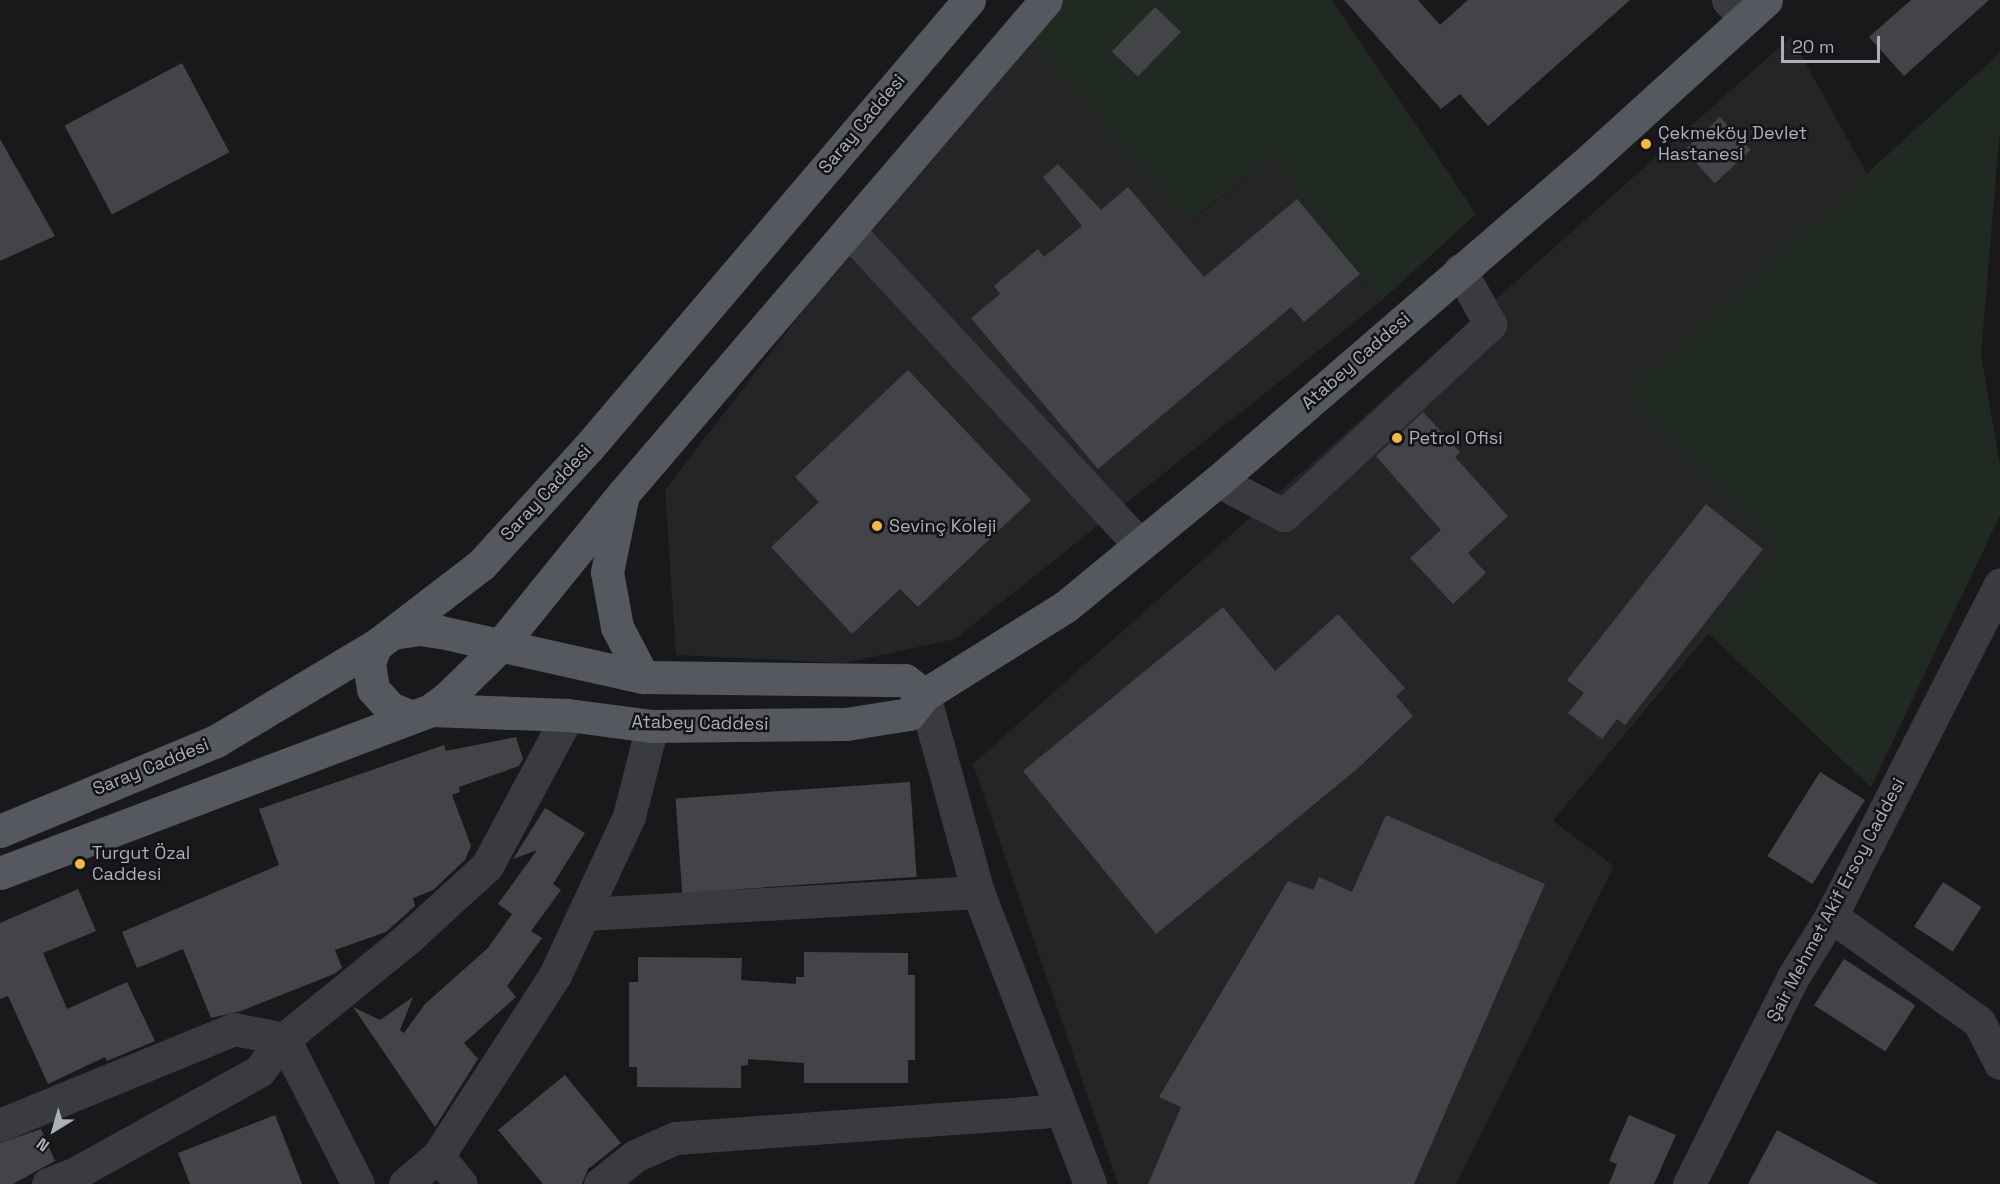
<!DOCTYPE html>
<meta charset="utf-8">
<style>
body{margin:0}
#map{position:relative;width:2000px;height:1184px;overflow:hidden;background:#19191b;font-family:"Space Grotesk",sans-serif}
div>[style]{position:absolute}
.built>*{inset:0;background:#252528}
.green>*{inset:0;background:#212a22}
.building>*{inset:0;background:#434448;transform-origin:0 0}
.minor>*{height:33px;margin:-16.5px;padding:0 16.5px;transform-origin:16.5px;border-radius:16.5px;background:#3a3b40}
.major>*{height:33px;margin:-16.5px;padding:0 16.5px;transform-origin:16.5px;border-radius:16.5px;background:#56585f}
.dots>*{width:16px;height:16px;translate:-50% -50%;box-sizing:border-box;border:3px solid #141416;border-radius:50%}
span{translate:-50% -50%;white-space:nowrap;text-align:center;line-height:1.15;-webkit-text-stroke:5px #141416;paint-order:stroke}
.street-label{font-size:18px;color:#acb0bb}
.poi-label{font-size:18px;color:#acb0bb}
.left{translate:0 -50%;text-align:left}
.north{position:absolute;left:24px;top:1100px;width:60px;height:60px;-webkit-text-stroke:4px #141416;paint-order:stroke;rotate:217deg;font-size:16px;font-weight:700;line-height:24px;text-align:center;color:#acb0bb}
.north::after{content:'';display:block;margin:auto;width:21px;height:27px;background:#acb0bb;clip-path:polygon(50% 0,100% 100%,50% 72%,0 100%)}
.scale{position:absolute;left:1781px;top:36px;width:99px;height:27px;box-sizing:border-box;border:3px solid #acb0bb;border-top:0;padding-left:8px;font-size:18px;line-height:21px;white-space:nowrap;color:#acb0bb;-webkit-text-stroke:4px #141416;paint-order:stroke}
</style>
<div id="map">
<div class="built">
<i style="clip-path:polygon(1020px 29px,1190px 222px,1270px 157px,1381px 301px,955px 639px,845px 663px,676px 655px,665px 490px)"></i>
<i style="clip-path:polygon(1791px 37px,1867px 174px,1626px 391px,1779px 548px,1553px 821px,1614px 866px,1456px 1184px,1118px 1184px,973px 764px)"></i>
</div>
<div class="green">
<i style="clip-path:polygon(1048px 0,1332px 0,1476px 214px,1381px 301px,1270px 157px,1189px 222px,1020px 29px)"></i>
<i style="clip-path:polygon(2000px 53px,2000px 129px,1981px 355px,2000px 465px,2000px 515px,1871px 787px,1708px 633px,1778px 548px,1626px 391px)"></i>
</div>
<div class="building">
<i style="clip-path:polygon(1344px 0,1418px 0,1440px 25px,1468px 0,1630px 0,1488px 126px,1460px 94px,1441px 109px)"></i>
<i style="clip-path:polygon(1911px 0,1989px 0,1904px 76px,1869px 37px)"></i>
<i style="left:1155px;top:7px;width:36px;height:62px;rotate:44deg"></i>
<i style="left:182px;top:63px;width:101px;height:133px;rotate:62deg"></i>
<i style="left:1720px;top:117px;width:45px;height:49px;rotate:47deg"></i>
<i style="clip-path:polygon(0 139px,55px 236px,0 261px)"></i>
<i style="clip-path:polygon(1058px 164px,1101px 210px,1128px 187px,1204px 277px,1297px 199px,1360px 274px,1304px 322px,1291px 307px,1098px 469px,971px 318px,1000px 294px,994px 286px,1038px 249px,1044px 257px,1082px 226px,1043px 177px)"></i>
<i style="clip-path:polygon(908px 370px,1031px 500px,918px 607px,900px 589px,852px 634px,771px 547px,819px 502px,795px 477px)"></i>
<i style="clip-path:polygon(1423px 412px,1460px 452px,1455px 457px,1508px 516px,1468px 553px,1486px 573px,1453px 604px,1410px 558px,1441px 530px,1376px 456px)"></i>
<i style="clip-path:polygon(1706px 504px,1763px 549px,1625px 725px,1617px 719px,1602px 739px,1568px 713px,1584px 693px,1567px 680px)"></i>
<i style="clip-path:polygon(1223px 607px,1275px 671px,1338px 614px,1405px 688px,1396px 696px,1413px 716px,1356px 770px,1156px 934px,1023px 771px)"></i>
<i style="clip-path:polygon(516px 737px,523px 759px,519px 766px,459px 787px,460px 792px,452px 795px,471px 846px,465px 860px,433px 890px,413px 898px,415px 906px,386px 932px,335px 950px,342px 968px,334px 974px,241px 1011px,211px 1018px,183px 949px,137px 968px,122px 932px,279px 865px,259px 809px,444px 745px,446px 751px)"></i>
<i style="left:1820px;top:772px;width:53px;height:99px;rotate:32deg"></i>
<i style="left:910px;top:782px;width:95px;height:235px;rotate:86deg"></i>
<i style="clip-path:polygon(545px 808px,585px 833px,553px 884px,561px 890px,531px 931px,542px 938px,507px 986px,516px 997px,464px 1043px,478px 1059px,435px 1127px,353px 1007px,380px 1020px,413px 997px,400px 1030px,404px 1033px,425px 1004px,488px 948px,512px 914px,498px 904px,537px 850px,513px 859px)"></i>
<i style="clip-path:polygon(1386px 815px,1545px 884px,1414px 1184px,1148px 1184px,1181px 1107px,1159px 1097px,1288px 881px,1313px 890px,1319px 877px,1352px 892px)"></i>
<i style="left:1943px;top:882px;width:46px;height:53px;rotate:33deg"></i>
<i style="clip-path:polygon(78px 889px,96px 931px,43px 953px,67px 1009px,127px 982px,155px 1041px,107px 1061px,105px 1057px,48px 1084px,8px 996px,0 999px,0 923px)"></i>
<i style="clip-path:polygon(804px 952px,908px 953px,908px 975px,915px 975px,915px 1060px,908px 1060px,908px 1083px,804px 1083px,804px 1063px,748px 1059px,748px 1065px,741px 1066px,741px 1088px,637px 1087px,637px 1067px,629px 1067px,629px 982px,638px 982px,638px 957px,742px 958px,741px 980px,796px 984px,796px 977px,804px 977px)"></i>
<i style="left:1844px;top:959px;width:85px;height:55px;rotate:33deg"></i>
<i style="clip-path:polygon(565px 1075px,621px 1143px,588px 1169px,582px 1184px,543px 1184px,498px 1130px)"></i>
<i style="clip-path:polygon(275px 1115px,302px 1184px,190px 1184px,178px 1153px)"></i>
<i style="clip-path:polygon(1629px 1115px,1676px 1135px,1654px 1184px,1609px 1184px,1617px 1164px,1609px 1161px)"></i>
<i style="clip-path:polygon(41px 1129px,55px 1161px,13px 1184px,0 1184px,0 1143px)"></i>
<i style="clip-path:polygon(1777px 1130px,1878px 1184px,1748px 1184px)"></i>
</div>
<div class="minor">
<i style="left:1728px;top:0;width:23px;rotate:47deg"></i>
<i style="left:849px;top:231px;width:427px;rotate:47.2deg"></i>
<i style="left:1218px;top:481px;width:74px;rotate:27.3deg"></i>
<i style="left:1284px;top:515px;width:281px;rotate:-42.8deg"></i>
<i style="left:1490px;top:324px;width:62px;rotate:-119.1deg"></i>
<i style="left:924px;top:695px;width:204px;rotate:74.7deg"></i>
<i style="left:978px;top:892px;width:313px;rotate:69deg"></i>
<i style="left:586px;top:914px;width:393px;rotate:-3.2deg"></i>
<i style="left:1831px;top:916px;width:182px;rotate:35.6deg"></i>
<i style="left:1979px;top:1022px;width:46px;rotate:62.9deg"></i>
<i style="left:0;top:1125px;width:253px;rotate:-22.3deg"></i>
<i style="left:234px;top:1029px;width:51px;rotate:11.3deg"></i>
<i style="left:284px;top:1039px;width:159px;rotate:-39.1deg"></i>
<i style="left:407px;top:939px;width:108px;rotate:-42.4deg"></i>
<i style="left:487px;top:866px;width:171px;rotate:-61.8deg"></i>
<i style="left:438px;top:1156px;width:36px;rotate:51deg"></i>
<i style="left:48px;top:1184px;width:30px;rotate:-21deg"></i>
<i style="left:76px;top:1173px;width:210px;rotate:-29.1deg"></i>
<i style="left:259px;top:1071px;width:41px;rotate:-52deg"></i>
<i style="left:284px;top:1039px;width:163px;rotate:63deg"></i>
<i style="left:405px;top:1184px;width:43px;rotate:-40.3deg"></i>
<i style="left:438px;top:1156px;width:216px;rotate:-57.1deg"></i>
<i style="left:555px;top:975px;width:175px;rotate:-65deg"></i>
<i style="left:629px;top:816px;width:93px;rotate:-75.7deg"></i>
<i style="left:600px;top:1184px;width:45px;rotate:-38.7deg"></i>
<i style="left:635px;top:1156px;width:44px;rotate:-24.2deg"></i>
<i style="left:675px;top:1138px;width:387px;rotate:-4.1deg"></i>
<i style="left:1689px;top:1184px;width:232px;rotate:-63.3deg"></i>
<i style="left:1793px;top:977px;width:72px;rotate:-58.1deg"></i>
<i style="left:1831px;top:916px;width:372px;rotate:-63deg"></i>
</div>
<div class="major">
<i style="left:622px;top:499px;width:75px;rotate:101.6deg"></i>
<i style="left:607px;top:572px;width:56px;rotate:79.7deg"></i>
<i style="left:617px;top:627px;width:56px;rotate:62.5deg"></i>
<i style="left:393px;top:633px;width:26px;rotate:-9deg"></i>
<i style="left:419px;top:629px;width:22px;rotate:8deg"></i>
<i style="left:441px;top:632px;width:207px;rotate:12.6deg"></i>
<i style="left:643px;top:677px;width:262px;rotate:0.7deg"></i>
<i style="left:905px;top:680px;width:24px;rotate:38deg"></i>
<i style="left:375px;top:646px;width:18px;rotate:109deg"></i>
<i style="left:369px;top:663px;width:26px;rotate:81deg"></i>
<i style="left:373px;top:689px;width:25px;rotate:48deg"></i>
<i style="left:390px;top:708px;width:24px;rotate:22deg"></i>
<i style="left:431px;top:710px;width:137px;rotate:2.1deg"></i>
<i style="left:568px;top:715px;width:85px;rotate:7.5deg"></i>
<i style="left:652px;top:726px;width:194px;rotate:-0.6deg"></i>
<i style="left:846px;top:724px;width:64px;rotate:-9deg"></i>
<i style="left:909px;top:714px;width:24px;rotate:-52deg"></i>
<i style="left:924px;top:695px;width:166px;rotate:-32deg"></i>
<i style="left:1065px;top:607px;width:198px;rotate:-39.5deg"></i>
<i style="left:1218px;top:481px;width:482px;rotate:-40.8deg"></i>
<i style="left:1583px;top:166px;width:247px;rotate:-42.2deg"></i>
<i style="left:0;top:831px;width:234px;rotate:-22.6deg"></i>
<i style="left:216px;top:741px;width:185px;rotate:-30.9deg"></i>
<i style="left:375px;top:646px;width:133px;rotate:-37.4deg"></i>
<i style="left:481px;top:565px;width:159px;rotate:-47.6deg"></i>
<i style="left:588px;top:448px;width:588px;rotate:-49.62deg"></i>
<i style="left:0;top:873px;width:461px;rotate:-20.7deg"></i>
<i style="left:431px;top:710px;width:20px;rotate:-37deg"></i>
<i style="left:447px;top:698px;width:73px;rotate:-44.4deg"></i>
<i style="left:499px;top:647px;width:197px;rotate:-51deg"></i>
<i style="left:623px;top:494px;width:650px;rotate:-49.43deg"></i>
</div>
<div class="dots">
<i style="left:1646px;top:144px;background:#f1bc3b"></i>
<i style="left:1397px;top:438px;background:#f1bc3b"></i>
<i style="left:877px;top:526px;background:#f1bc3b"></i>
<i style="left:80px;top:864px;background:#f1bc3b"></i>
</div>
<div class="street-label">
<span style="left:862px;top:124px;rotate:-50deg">Saray Caddesi</span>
<span style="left:1356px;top:361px;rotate:-41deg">Atabey Caddesi</span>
<span style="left:546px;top:493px;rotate:-47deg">Saray Caddesi</span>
<span style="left:700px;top:723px;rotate:1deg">Atabey Caddesi</span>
<span style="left:151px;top:767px;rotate:-22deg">Saray Caddesi</span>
<span style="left:1836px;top:900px;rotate:-62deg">Şair Mehmet Akif Ersoy Caddesi</span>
</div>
<div class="poi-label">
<span class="left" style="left:1658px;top:144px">Çekmeköy Devlet<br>Hastanesi</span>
<span class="left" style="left:1409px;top:438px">Petrol Ofisi</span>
<span class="left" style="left:889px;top:526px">Sevinç Koleji</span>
<span class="left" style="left:92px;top:864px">Turgut Özal<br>Caddesi</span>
</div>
<div class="north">N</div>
<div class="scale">20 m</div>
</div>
